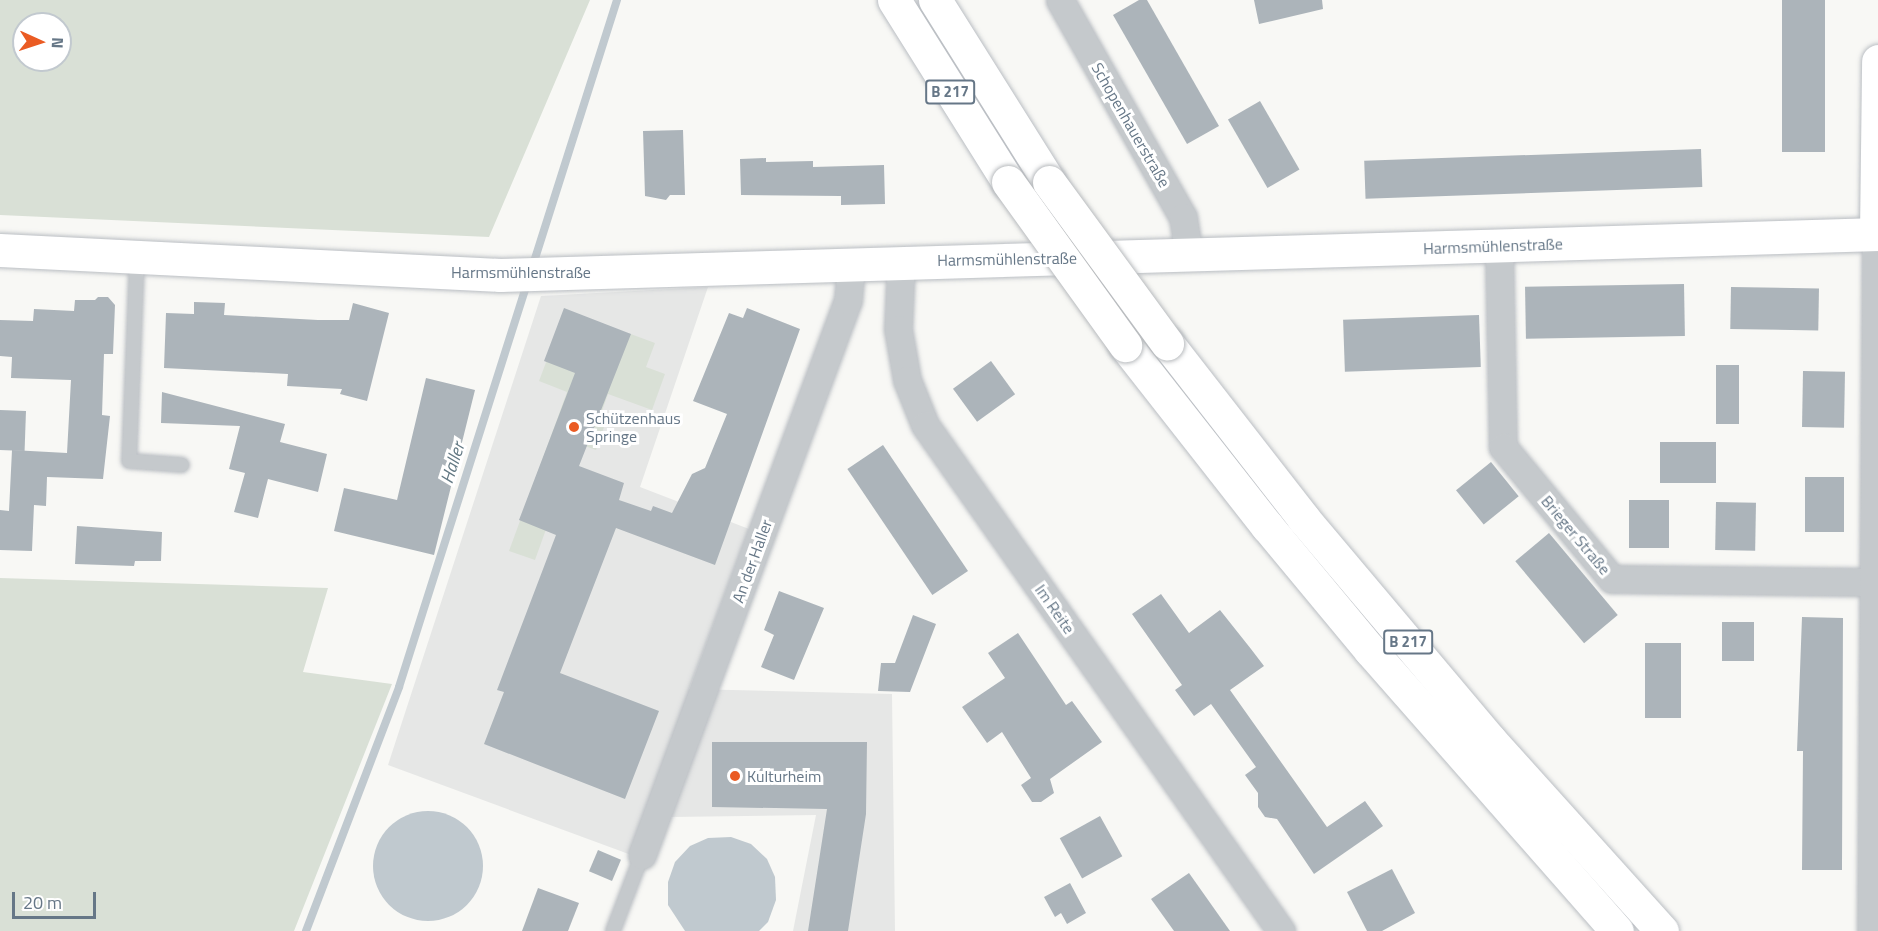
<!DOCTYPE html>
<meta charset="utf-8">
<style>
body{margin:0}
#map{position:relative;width:1878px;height:931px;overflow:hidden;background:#f8f8f5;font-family:"Titillium Web",sans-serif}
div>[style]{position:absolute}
.built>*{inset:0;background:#e6e7e6}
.green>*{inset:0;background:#d9e0d6}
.water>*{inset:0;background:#c0c9cf}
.round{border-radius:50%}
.stream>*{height:8px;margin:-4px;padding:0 4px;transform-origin:4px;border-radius:4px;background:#c0c9cf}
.building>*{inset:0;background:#acb4ba;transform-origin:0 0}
.roads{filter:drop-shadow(0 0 2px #babec3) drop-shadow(0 0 2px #babec3)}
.lane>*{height:14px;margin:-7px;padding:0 7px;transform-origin:7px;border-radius:7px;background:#c5c9cc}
.street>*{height:27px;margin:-13.5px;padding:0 13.5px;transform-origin:13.5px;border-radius:13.5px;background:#c5c9cc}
.secondary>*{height:33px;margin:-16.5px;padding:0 16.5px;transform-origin:16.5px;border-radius:16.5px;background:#fff}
.highway>*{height:33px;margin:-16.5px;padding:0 16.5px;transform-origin:16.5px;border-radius:16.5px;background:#fff}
.bridges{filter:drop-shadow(0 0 2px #b8bbbe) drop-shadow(0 0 2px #b8bbbe)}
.highway-bridge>*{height:33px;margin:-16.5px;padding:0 16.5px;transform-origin:16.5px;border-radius:16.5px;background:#fff}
.dots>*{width:16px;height:16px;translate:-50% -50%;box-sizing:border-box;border:3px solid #fff;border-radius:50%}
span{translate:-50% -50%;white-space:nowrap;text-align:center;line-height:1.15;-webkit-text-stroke:6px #fff;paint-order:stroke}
.shield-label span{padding:2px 4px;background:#fff;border:2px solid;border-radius:4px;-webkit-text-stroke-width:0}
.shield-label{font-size:15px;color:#667787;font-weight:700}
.street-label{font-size:16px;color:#667787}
.poi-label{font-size:16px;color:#667787}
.left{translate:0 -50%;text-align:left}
.water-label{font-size:18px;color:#627883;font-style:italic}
.north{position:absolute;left:12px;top:12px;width:60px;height:60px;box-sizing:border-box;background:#fff;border:2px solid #c2c9cf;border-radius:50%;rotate:93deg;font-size:16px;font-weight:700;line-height:24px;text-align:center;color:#667787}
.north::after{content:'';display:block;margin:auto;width:21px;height:27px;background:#ea5b23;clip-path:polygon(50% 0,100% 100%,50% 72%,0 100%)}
.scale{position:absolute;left:12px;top:892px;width:84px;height:27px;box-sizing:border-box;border:3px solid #667787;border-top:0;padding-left:8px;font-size:18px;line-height:21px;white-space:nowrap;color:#667787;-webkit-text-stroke:4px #fff;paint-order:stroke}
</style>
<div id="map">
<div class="built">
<i style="clip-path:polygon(708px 287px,640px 487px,749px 529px,689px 689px,892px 694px,895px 931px,793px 931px,816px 815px,671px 817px,653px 863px,388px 765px,541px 296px)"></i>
</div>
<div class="green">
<i style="clip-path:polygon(evenodd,0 0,590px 0,489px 237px,0 215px,0 0,24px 24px,60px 24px,60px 60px,24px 60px,24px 24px)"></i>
<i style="clip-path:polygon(628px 333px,655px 343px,646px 367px,665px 374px,652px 410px,608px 394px,598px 422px,605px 424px,596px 450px,577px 443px,535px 560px,509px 551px,567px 392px,539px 381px,554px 341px,617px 363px)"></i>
<i style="clip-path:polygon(0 578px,328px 588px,303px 672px,392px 684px,294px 931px,0 931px)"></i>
</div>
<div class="water">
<i class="round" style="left:373px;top:811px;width:110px;height:110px"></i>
<i style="clip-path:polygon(731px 837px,751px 844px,767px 859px,775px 877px,776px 900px,768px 922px,759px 931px,685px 931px,668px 905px,668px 882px,675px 862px,690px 846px,708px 838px)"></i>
</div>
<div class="stream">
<i style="left:532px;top:268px;width:281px;rotate:-72.4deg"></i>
<i style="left:306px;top:931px;width:261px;rotate:-69.1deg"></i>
<i style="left:399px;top:687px;width:426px;rotate:-72.4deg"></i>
</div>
<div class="building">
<i style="clip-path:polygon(1139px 0,1147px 0,1219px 126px,1187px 144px,1113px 15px)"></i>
<i style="clip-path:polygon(1254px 0,1322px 0,1323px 9px,1259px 24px)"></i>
<i style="left:1782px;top:0;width:43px;height:152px"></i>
<i style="left:1260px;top:101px;width:79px;height:37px;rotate:60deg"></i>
<i style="clip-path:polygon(683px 130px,685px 195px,670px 195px,666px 200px,645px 196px,643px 131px)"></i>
<i style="left:1701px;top:149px;width:38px;height:337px;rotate:88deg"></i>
<i style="clip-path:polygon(766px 158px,766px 162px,813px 161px,813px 167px,884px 165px,885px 204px,841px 205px,841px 196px,741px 195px,740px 159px)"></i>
<i style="left:1684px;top:284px;width:52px;height:159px;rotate:89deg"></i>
<i style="left:1731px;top:287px;width:88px;height:42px;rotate:1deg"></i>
<i style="clip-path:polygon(98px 297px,108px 297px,115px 305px,113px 354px,104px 354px,102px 415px,110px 416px,103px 479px,47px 477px,46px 506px,34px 505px,32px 551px,0 550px,0 510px,9px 511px,12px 450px,67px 453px,71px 380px,11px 378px,12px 357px,0 356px,0 320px,33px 321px,34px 309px,74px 311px,75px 300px,95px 300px)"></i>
<i style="clip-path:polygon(194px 302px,225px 303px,224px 315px,318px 320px,349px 320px,353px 303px,389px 313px,367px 401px,340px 394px,342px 389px,287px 386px,288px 374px,164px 368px,166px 313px,194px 314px)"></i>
<i style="clip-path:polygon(564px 308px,631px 334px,579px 466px,624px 483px,619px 500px,651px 511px,653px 506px,672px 513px,692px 474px,705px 468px,727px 414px,693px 401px,729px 313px,743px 318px,747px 308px,800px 329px,715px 565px,616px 528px,560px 673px,659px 711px,625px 799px,484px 744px,504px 692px,497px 690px,556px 535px,519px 520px,575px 373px,544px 361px)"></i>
<i style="left:1479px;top:315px;width:52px;height:136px;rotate:88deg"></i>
<i style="left:991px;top:361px;width:41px;height:47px;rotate:54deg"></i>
<i style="left:1716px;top:365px;width:23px;height:59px"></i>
<i style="left:1803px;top:371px;width:42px;height:56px;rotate:1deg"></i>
<i style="clip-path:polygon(426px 378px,475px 390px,434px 555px,334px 531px,344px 488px,397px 500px)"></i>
<i style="clip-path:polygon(162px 392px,285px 424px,280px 442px,327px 454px,318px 492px,268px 479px,258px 518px,234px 512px,245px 473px,229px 469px,240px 426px,161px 423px)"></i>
<i style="left:0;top:410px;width:26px;height:40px;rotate:2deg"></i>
<i style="left:1716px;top:442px;width:41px;height:56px;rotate:90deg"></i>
<i style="left:883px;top:445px;width:152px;height:43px;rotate:56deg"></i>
<i style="left:1491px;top:462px;width:44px;height:45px;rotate:51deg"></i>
<i style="left:1805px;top:477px;width:39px;height:55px"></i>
<i style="left:1629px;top:500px;width:40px;height:48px"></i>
<i style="left:1716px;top:502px;width:40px;height:48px;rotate:1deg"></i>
<i style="clip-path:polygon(77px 526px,162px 532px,161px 561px,135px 561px,134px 566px,75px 564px)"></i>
<i style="left:1549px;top:533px;width:107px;height:44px;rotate:50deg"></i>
<i style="clip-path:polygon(779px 591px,824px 608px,794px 680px,761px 667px,774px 635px,764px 630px)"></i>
<i style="clip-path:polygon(1161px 594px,1189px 633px,1220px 610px,1251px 649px,1264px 666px,1230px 690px,1327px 827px,1365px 801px,1383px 826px,1314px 874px,1277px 819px,1265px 817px,1258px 807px,1258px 793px,1245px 775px,1256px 767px,1211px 704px,1194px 716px,1175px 690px,1182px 685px,1132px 614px)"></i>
<i style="clip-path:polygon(913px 615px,936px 624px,910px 692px,878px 691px,881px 663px,895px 663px)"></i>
<i style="clip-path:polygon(1802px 617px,1843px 618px,1842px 870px,1802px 870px,1803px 751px,1797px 751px)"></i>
<i style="left:1722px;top:622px;width:32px;height:39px"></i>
<i style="clip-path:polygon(1018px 633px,1066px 705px,1072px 701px,1102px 742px,1050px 779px,1054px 793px,1041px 802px,1032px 802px,1021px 785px,1031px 778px,1002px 732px,987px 743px,962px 707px,1005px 678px,988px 653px)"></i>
<i style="left:1681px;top:643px;width:75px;height:36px;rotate:90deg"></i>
<i style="clip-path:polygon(712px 742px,867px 742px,866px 814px,848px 931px,808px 931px,827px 809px,712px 807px)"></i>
<i style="left:1100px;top:816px;width:46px;height:46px;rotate:61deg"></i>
<i style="left:598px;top:850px;width:25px;height:23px;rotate:23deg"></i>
<i style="clip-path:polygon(1392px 869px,1415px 913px,1382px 931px,1367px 931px,1347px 892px)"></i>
<i style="clip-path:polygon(1189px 873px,1230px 931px,1174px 931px,1151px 899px)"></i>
<i style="clip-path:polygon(1070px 883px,1086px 913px,1067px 924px,1061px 913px,1055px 917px,1044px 897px)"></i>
<i style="clip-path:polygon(538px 888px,579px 903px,568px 931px,522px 931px)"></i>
</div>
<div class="roads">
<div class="lane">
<i style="left:137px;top:257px;width:204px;rotate:92.2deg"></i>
<i style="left:129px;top:461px;width:53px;rotate:4.3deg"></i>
<i style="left:613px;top:931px;width:81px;rotate:-69.1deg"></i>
</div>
<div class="street">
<i style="left:1060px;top:0;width:249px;rotate:60.5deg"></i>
<i style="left:1183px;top:217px;width:38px;rotate:81deg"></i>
<i style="left:1499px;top:246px;width:201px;rotate:88.9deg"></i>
<i style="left:1503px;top:447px;width:171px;rotate:50.5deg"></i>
<i style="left:1612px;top:579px;width:260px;rotate:0.7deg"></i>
<i style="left:901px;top:261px;width:68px;rotate:92.5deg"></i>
<i style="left:898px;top:329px;width:52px;rotate:80deg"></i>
<i style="left:907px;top:380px;width:48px;rotate:68.2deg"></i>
<i style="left:925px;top:425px;width:619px;rotate:54.87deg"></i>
<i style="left:642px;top:855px;width:592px;rotate:-69.64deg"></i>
<i style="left:848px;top:300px;width:37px;rotate:-85deg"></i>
<i style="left:1871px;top:931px;width:697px;rotate:-89.59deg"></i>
</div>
<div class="secondary">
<i style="left:1876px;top:234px;width:173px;rotate:-89.3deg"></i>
<i style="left:0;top:250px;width:501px;rotate:2.86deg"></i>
<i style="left:500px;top:275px;width:1379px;rotate:-1.7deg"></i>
</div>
<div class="highway">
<i style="left:894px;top:0;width:215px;rotate:57.9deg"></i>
<i style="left:935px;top:0;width:215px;rotate:57.9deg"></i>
<i style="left:1167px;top:343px;width:222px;rotate:52.1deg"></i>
<i style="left:1303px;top:518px;width:290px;rotate:49.9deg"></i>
<i style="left:1490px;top:740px;width:257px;rotate:48deg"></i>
<i style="left:1125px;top:345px;width:230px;rotate:51.9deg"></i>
<i style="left:1267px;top:526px;width:161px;rotate:50.3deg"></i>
<i style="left:1370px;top:650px;width:374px;rotate:48.7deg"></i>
</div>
</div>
<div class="bridges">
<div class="highway-bridge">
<i style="left:1008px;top:182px;width:201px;rotate:54.3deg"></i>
<i style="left:1049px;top:182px;width:200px;rotate:53.8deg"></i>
</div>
</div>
<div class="dots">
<i style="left:574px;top:427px;background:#ea5b23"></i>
<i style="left:735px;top:776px;background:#ea5b23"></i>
</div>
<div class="shield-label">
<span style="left:950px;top:92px">B 217</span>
<span style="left:1408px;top:642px">B 217</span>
</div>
<div class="street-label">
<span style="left:1131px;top:125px;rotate:60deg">Schopenhauerstraße</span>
<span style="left:1493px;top:246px;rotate:-2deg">Harmsmühlenstraße</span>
<span style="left:1007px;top:259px;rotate:-1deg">Harmsmühlenstraße</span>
<span style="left:521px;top:272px">Harmsmühlenstraße</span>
<span style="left:1576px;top:535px;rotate:50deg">Brieger Straße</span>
<span style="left:752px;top:561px;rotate:-70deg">An der Haller</span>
<span style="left:1055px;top:609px;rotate:55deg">Im Reite</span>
</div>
<div class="poi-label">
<span class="left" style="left:586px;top:427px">Schützenhaus<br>Springe</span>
<span class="left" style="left:747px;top:776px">Kulturheim</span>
</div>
<div class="water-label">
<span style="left:453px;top:463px;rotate:-72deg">Haller</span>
</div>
<div class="north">N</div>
<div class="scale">20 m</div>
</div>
